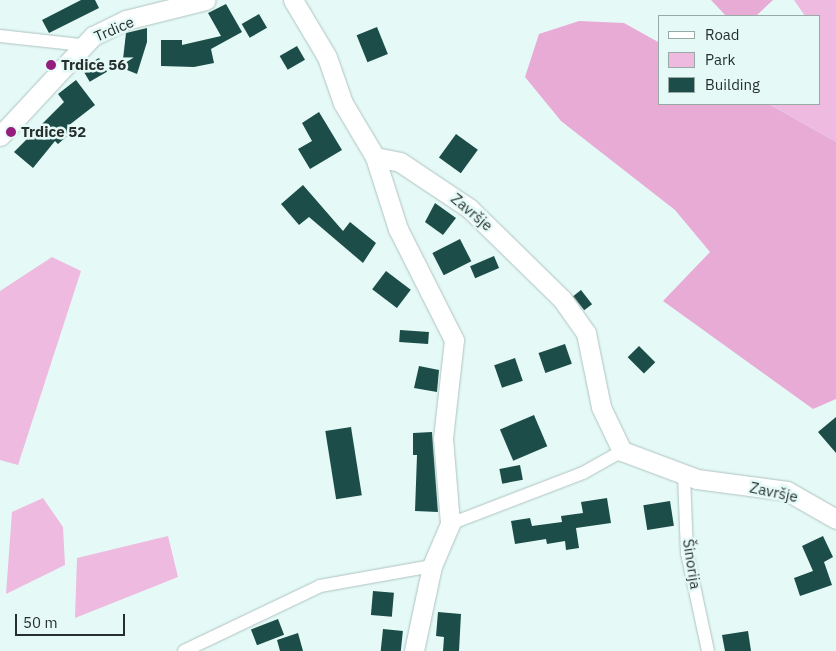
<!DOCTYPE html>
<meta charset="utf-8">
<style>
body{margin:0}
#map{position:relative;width:836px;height:651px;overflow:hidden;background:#e5faf7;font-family:"IBM Plex Sans",sans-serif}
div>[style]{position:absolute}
.green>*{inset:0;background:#eebadf}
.forest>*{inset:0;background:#e7abd5}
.building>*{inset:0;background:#1c4d48;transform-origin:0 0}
.roads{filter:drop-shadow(0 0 1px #afc3c0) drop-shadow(0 0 1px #afc3c0)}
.street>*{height:12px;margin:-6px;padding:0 6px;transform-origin:6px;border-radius:6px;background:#fff}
.secondary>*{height:19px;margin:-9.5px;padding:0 9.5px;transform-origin:9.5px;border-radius:9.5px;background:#fff}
.dots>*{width:14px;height:14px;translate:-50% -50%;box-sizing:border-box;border:2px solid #e5faf7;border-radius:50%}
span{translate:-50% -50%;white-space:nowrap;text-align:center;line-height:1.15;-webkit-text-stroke:5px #e5faf7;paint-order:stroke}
.street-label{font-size:15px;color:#272f2d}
.poi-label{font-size:15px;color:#272f2d;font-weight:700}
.left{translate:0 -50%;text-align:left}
.legend{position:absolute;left:658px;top:15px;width:162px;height:90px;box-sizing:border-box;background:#e5faf7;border:1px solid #99a9a6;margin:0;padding:6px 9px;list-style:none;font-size:15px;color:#272f2d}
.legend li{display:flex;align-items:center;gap:10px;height:25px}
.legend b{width:25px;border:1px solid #99a9a6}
.scale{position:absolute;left:15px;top:614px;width:110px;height:22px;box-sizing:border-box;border:2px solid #272f2d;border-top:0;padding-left:6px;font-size:15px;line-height:18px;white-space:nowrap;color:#272f2d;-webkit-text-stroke:4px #e5faf7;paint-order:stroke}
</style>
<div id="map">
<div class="green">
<i style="clip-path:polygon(794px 0,836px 0,836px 142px,771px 105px,820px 104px,820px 16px,805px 16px)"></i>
<i style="clip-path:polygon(52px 257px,81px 271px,18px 465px,0 460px,0 291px)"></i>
<i style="clip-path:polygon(43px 498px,63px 527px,65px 565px,6px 594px,12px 512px)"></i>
<i style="clip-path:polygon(168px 536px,178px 577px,75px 618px,77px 558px)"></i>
</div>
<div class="forest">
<i style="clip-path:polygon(711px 0,773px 0,756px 16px,726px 16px)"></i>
<i style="clip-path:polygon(579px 21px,624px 23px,660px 43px,660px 104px,769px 104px,836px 142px,836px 399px,813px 409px,663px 301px,710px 252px,675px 210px,561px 121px,525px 77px,539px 34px)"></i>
</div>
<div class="building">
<i style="clip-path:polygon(81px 0,95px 0,99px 8px,49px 33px,42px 20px)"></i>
<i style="clip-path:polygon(226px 4px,242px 32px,211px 49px,214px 63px,194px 67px,161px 66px,161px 40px,182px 40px,182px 45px,221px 36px,208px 13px)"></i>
<i style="left:259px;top:14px;width:16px;height:20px;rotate:60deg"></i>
<i style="left:377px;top:27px;width:29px;height:22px;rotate:68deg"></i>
<i style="clip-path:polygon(147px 28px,147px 42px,137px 74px,122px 68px,126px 33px)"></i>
<i style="left:297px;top:46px;width:16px;height:20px;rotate:60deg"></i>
<i style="left:99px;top:58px;width:16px;height:20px;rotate:60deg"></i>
<i style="clip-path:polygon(76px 80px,95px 105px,68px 126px,73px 131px,58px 144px,55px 141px,33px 168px,14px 152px,64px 102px,58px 94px)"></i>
<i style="clip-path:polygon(319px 112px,342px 150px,310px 169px,298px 149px,312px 141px,302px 123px)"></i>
<i style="left:456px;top:134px;width:27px;height:29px;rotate:36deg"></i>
<i style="clip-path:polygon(303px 185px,343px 231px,350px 222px,376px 243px,363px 263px,309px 217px,299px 225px,281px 204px)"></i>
<i style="clip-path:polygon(435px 203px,456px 218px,443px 235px,425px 222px)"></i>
<i style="left:460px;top:239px;width:25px;height:31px;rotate:63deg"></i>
<i style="left:494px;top:256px;width:13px;height:26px;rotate:67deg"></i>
<i style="left:386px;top:271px;width:31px;height:23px;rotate:37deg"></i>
<i style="left:581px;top:290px;width:18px;height:10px;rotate:52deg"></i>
<i style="left:400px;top:330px;width:29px;height:12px;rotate:4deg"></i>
<i style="left:565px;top:344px;width:21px;height:28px;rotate:71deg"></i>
<i style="left:639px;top:346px;width:23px;height:16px;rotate:45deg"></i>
<i style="left:515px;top:358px;width:24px;height:22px;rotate:71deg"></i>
<i style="clip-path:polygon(419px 366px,439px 370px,437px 392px,414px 388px)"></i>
<i style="left:534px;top:415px;width:34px;height:37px;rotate:67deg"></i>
<i style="clip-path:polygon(836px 417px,836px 453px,818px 432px)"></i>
<i style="left:351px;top:427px;width:69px;height:26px;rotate:81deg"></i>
<i style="clip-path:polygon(432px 432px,438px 512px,415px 511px,417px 455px,413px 455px,413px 433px)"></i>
<i style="left:520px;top:465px;width:15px;height:21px;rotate:79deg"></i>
<i style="clip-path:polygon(607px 498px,611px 523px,576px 528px,579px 548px,566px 550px,565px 541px,547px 544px,546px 539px,515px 544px,511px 521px,530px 518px,532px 526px,562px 522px,561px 516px,583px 513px,581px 502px)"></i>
<i style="left:670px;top:501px;width:25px;height:27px;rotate:81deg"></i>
<i style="clip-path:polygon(823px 536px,833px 557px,824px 562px,832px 585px,800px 596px,794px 578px,813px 571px,802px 546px)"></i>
<i style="left:373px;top:591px;width:21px;height:24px;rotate:5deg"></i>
<i style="clip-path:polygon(438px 612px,461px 614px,459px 651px,443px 651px,444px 637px,436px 636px)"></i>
<i style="left:278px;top:619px;width:17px;height:29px;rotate:69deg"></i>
<i style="left:383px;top:629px;width:20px;height:22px;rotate:6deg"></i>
<i style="clip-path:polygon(748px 631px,751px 651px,725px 651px,722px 635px)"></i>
<i style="clip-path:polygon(298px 633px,303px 651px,280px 651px,277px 640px)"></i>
</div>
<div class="roads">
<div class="street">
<i style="left:0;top:36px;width:81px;rotate:6.3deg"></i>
<i style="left:684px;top:475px;width:78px;rotate:87.8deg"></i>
<i style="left:687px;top:553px;width:100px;rotate:77.9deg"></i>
<i style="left:450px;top:524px;width:142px;rotate:-21deg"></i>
<i style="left:583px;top:473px;width:45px;rotate:-29.4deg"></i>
<i style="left:184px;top:651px;width:151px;rotate:-25.5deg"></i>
<i style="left:320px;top:586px;width:114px;rotate:-10.1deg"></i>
</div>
<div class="secondary">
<i style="left:293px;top:0;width:66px;rotate:59.2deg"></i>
<i style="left:327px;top:57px;width:49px;rotate:70.8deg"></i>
<i style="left:343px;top:103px;width:63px;rotate:59.3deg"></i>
<i style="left:375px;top:157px;width:76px;rotate:72.3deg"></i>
<i style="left:398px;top:229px;width:124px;rotate:63.2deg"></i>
<i style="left:454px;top:340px;width:99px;rotate:96.4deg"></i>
<i style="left:443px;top:438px;width:86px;rotate:85.3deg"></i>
<i style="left:450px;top:524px;width:46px;rotate:113.2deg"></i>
<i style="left:432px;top:566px;width:87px;rotate:102deg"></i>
<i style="left:0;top:136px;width:137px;rotate:-47.1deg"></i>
<i style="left:93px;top:36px;width:37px;rotate:-26deg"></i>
<i style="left:126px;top:20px;width:82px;rotate:-14deg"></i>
<i style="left:375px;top:157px;width:25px;rotate:11deg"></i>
<i style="left:400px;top:162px;width:83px;rotate:33.7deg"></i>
<i style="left:469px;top:208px;width:130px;rotate:44.4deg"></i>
<i style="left:562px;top:299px;width:42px;rotate:54.8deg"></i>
<i style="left:586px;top:333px;width:76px;rotate:78.5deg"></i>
<i style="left:601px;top:407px;width:49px;rotate:64.5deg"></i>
<i style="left:622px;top:451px;width:80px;rotate:20.5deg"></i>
<i style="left:697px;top:479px;width:91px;rotate:7.6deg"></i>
<i style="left:787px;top:491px;width:56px;rotate:29.7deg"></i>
</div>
</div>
<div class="dots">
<i style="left:51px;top:65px;background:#931e7d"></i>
<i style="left:11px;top:132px;background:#931e7d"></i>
</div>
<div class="street-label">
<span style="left:114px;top:29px;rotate:-23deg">Trdice</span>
<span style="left:472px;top:212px;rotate:40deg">Završje</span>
<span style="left:774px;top:492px;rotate:12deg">Završje</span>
<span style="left:692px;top:564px;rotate:81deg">Šinorija</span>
</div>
<div class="poi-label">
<span class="left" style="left:61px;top:65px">Trdice 56</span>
<span class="left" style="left:21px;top:132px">Trdice 52</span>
</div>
<ul class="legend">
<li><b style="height:6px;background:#fff"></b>Road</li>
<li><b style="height:14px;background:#eebadf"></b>Park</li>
<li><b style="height:14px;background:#1c4d48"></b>Building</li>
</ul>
<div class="scale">50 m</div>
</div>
